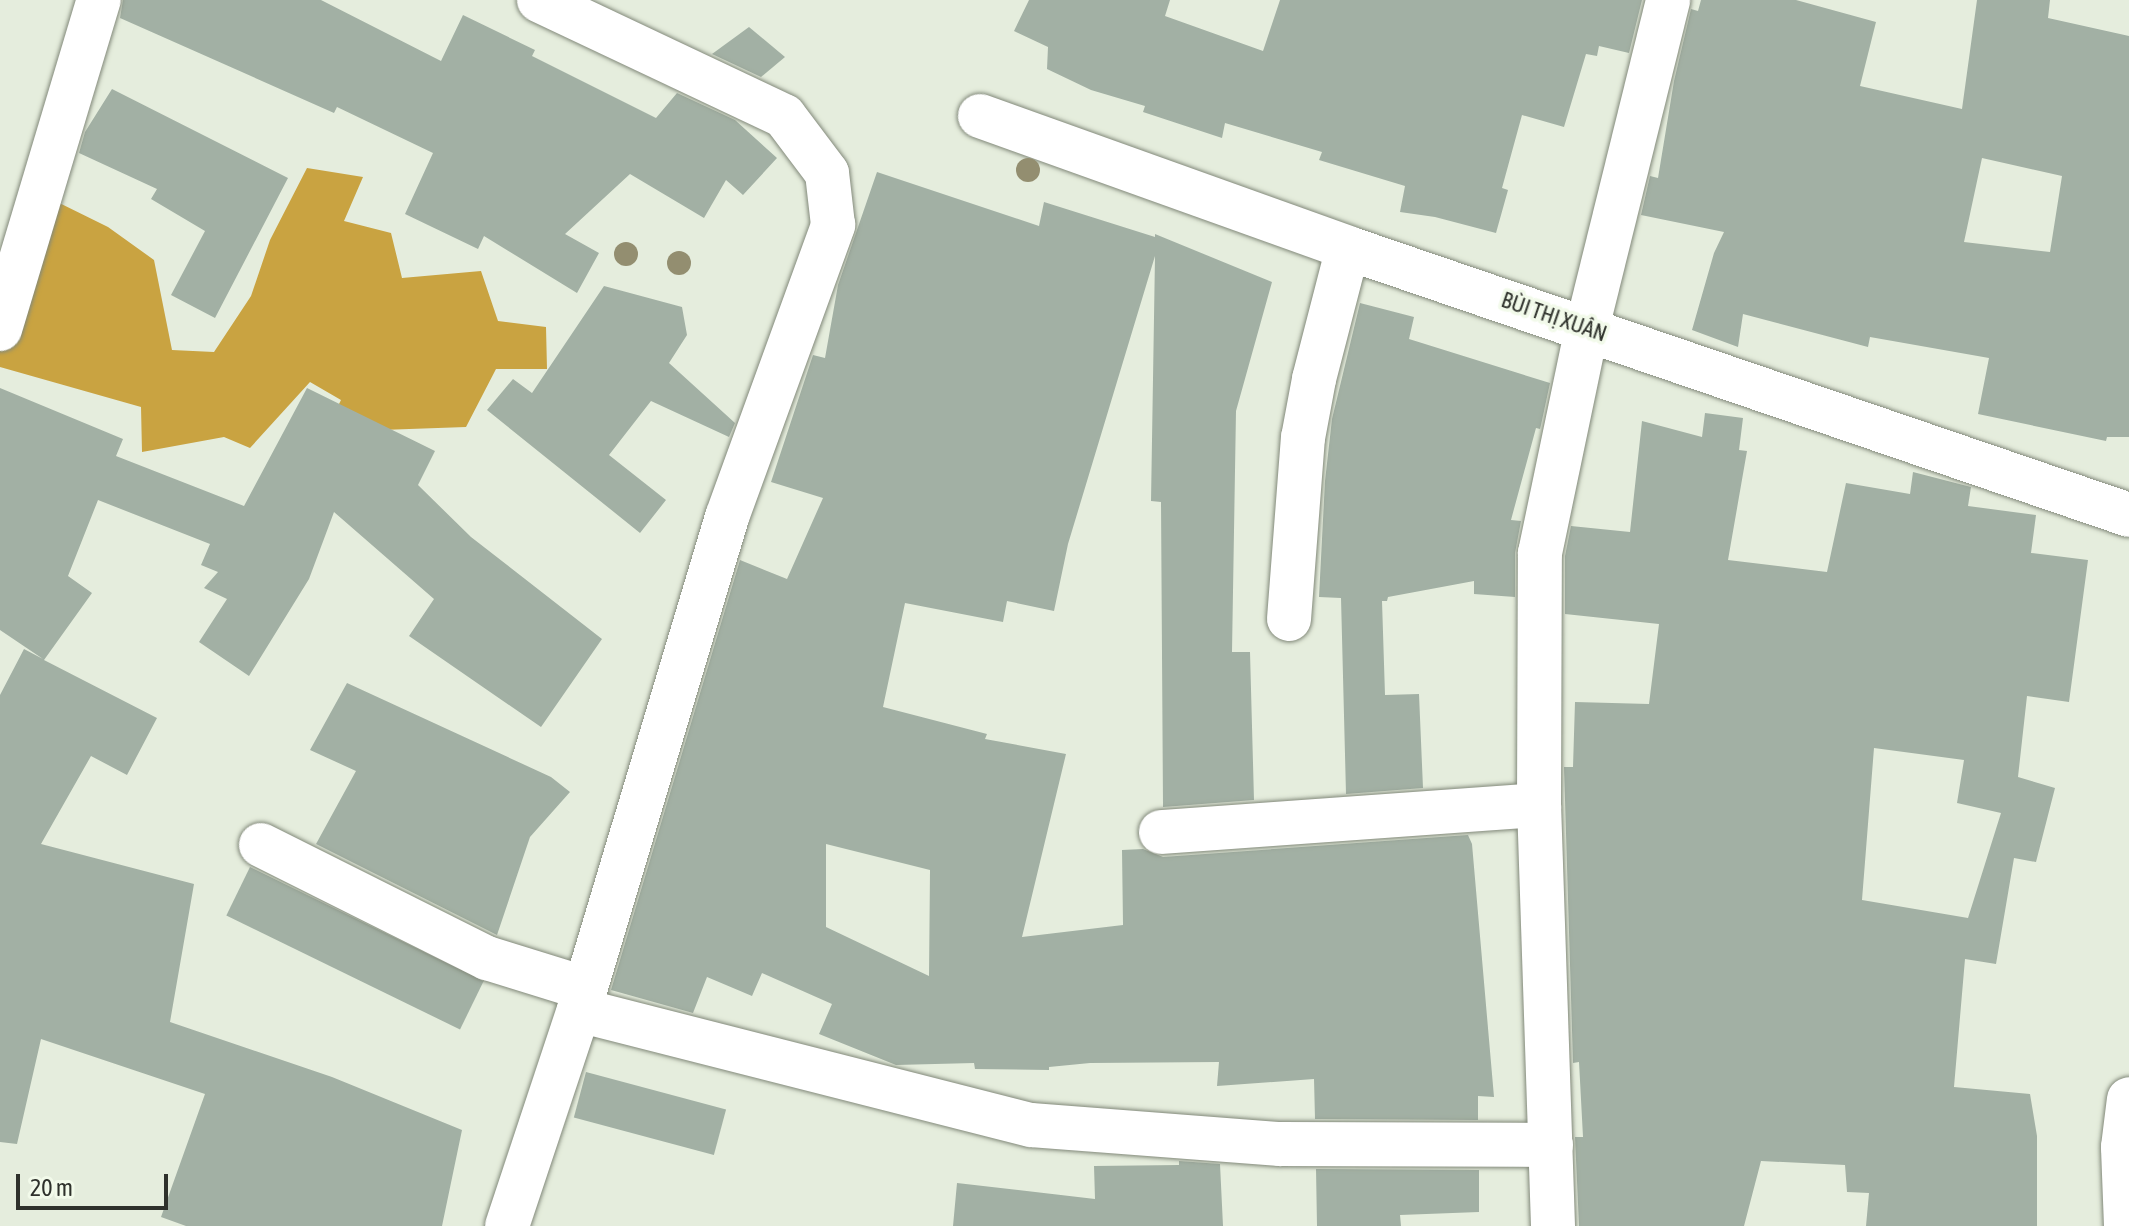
<!DOCTYPE html>
<meta charset="utf-8">
<style>
body{margin:0}
#map{position:relative;width:2129px;height:1226px;overflow:hidden;background:#e5eddd;font-family:"Asap Condensed",sans-serif}
div>[style]{position:absolute}
.forest>*{inset:0;background:#c9a341}
.building>*{inset:0;background:#a2b0a4;transform-origin:0 0}
.roads{filter:drop-shadow(0 0 2px #82897a) drop-shadow(0 0 2px #82897a)}
.minor>*{height:44px;margin:-22px;padding:0 22px;transform-origin:22px;border-radius:22px;background:#fff}
.trees>*{width:24px;height:24px;margin:-12px;border-radius:50%;background:#938e70}
span{translate:-50% -50%;white-space:nowrap;text-align:center;line-height:1.15;-webkit-text-stroke:7px #f2faea;paint-order:stroke}
.street-label{font-size:22px;color:#2e312b}
.scale{position:absolute;left:16px;top:1174px;width:152px;height:36px;box-sizing:border-box;border:4px solid #2e312b;border-top:0;padding-left:10px;font-size:24px;line-height:28px;white-space:nowrap;color:#2e312b;-webkit-text-stroke:6px #f2faea;paint-order:stroke}
</style>
<div id="map">
<div class="forest">
<i style="clip-path:polygon(307px 168px,363px 177px,344px 221px,391px 233px,402px 278px,481px 271px,498px 321px,546px 327px,547px 369px,496px 369px,466px 427px,381px 430px,290px 503px,341px 400px,310px 382px,250px 448px,224px 437px,142px 452px,141px 407px,0 367px,0 322px,35px 191px,108px 227px,154px 260px,172px 350px,214px 352px,251px 296px,270px 240px)"></i>
</div>
<div class="building">
<i style="clip-path:polygon(123px 0,321px 0,441px 61px,463px 15px,535px 50px,532px 56px,656px 118px,677px 93px,735px 120px,777px 158px,743px 195px,726px 180px,704px 218px,630px 174px,565px 234px,599px 253px,577px 293px,484px 236px,478px 249px,405px 214px,433px 153px,337px 107px,334px 113px,120px 18px)"></i>
<i style="clip-path:polygon(1029px 0,1170px 0,1165px 16px,1263px 51px,1280px 0,1642px 0,1629px 53px,1599px 46px,1597px 56px,1586px 54px,1564px 127px,1522px 115px,1502px 188px,1508px 190px,1496px 233px,1435px 217px,1400px 212px,1405px 186px,1319px 160px,1322px 152px,1225px 123px,1222px 138px,1143px 112px,1145px 106px,1091px 90px,1047px 69px,1048px 47px,1014px 31px)"></i>
<i style="clip-path:polygon(evenodd,1701px 0,1796px 0,1876px 22px,1860px 86px,1962px 109px,1977px 0,2050px 0,2048px 18px,2129px 36px,2129px 437px,2107px 437px,2106px 441px,1978px 414px,1989px 358px,1870px 337px,1868px 347px,1743px 314px,1738px 347px,1692px 330px,1714px 253px,1724px 232px,1641px 215px,1650px 176px,1658px 178px,1674px 81px,1691px 9px,1698px 11px,1701px 0,1982px 158px,2062px 176px,2050px 252px,1964px 242px,1982px 158px)"></i>
<i style="clip-path:polygon(749px 27px,785px 57px,761px 77px,712px 54px)"></i>
<i style="clip-path:polygon(112px 89px,288px 178px,215px 318px,171px 295px,205px 231px,151px 199px,157px 189px,79px 153px,85px 132px)"></i>
<i style="clip-path:polygon(evenodd,877px 172px,1039px 226px,1044px 202px,1155px 237px,1155px 234px,1272px 282px,1236px 411px,1232px 652px,1250px 652px,1254px 800px,1163px 807px,1161px 502px,1151px 501px,1155px 256px,1068px 544px,1054px 611px,1007px 601px,1003px 622px,905px 603px,883px 707px,987px 734px,985px 739px,1066px 754px,1022px 937px,1123px 925px,1122px 850px,1143px 849px,1163px 857px,1468px 835px,1472px 844px,1494px 1097px,1478px 1096px,1478px 1120px,1315px 1119px,1314px 1079px,1217px 1086px,1219px 1062px,1090px 1063px,1049px 1067px,1049px 1070px,975px 1069px,974px 1063px,896px 1065px,819px 1034px,832px 1004px,762px 973px,752px 996px,707px 977px,693px 1013px,611px 990px,740px 560px,787px 579px,823px 498px,771px 482px,813px 355px,825px 358px,838px 285px,877px 172px,826px 844px,930px 870px,929px 976px,826px 927px,826px 844px)"></i>
<i style="clip-path:polygon(604px 286px,682px 307px,687px 335px,669px 363px,735px 423px,729px 437px,651px 401px,609px 455px,666px 500px,640px 533px,487px 410px,513px 379px,532px 393px)"></i>
<i style="clip-path:polygon(1360px 303px,1414px 317px,1409px 339px,1550px 383px,1541px 425px,1540px 429px,1536px 428px,1511px 520px,1521px 521px,1515px 553px,1515px 597px,1474px 594px,1474px 581px,1388px 597px,1387px 601px,1382px 601px,1385px 695px,1419px 694px,1423px 788px,1346px 794px,1341px 598px,1319px 597px,1325px 481px,1332px 419px)"></i>
<i style="clip-path:polygon(0 388px,123px 439px,116px 456px,244px 506px,307px 388px,435px 451px,418px 485px,471px 537px,602px 639px,541px 727px,409px 636px,434px 599px,334px 512px,309px 579px,249px 676px,199px 642px,227px 599px,204px 588px,218px 572px,201px 565px,210px 544px,98px 500px,68px 576px,92px 593px,44px 660px,157px 718px,127px 775px,91px 756px,41px 844px,194px 884px,170px 1022px,332px 1077px,462px 1130px,442px 1226px,186px 1226px,161px 1217px,205px 1094px,41px 1039px,17px 1144px,0 1142px,0 695px,24px 649px,43px 659px,0 630px)"></i>
<i style="clip-path:polygon(evenodd,1705px 413px,1743px 418px,1739px 450px,1747px 451px,1728px 560px,1827px 572px,1846px 483px,1910px 494px,1913px 472px,1971px 487px,1968px 506px,2036px 515px,2031px 553px,2088px 560px,2069px 702px,2027px 696px,2018px 777px,2055px 788px,2036px 862px,2014px 858px,1996px 964px,1965px 959px,1954px 1087px,2030px 1094px,2037px 1136px,2037px 1226px,1866px 1226px,1869px 1193px,1847px 1192px,1845px 1165px,1761px 1161px,1744px 1226px,1579px 1226px,1575px 1137px,1583px 1137px,1579px 1062px,1573px 1063px,1564px 767px,1573px 767px,1575px 702px,1649px 704px,1659px 624px,1565px 614px,1565px 556px,1571px 526px,1630px 532px,1642px 421px,1702px 437px,1705px 413px,1874px 748px,1964px 760px,1957px 803px,2001px 813px,1968px 918px,1862px 900px,1874px 748px)"></i>
<i style="clip-path:polygon(347px 683px,551px 777px,570px 792px,530px 837px,497px 935px,316px 844px,356px 771px,310px 750px)"></i>
<i style="left:250px;top:867px;width:260px;height:54px;rotate:26deg"></i>
<i style="left:586px;top:1072px;width:145px;height:47px;rotate:15deg"></i>
<i style="clip-path:polygon(1179px 1161px,1220px 1164px,1223px 1226px,953px 1226px,957px 1183px,1095px 1199px,1094px 1166px,1179px 1165px)"></i>
<i style="clip-path:polygon(1316px 1169px,1479px 1170px,1479px 1212px,1400px 1215px,1401px 1226px,1317px 1226px)"></i>
</div>
<div class="roads">
<div class="minor">
<i style="left:980px;top:116px;width:391px;rotate:19.7deg"></i>
<i style="left:1348px;top:248px;width:825px;rotate:18.87deg"></i>
<i style="left:0;top:329px;width:344px;rotate:-73.3deg"></i>
<i style="left:1289px;top:619px;width:182px;rotate:-85.6deg"></i>
<i style="left:1303px;top:438px;width:60px;rotate:-79.4deg"></i>
<i style="left:1314px;top:379px;width:135px;rotate:-75.5deg"></i>
<i style="left:1161px;top:832px;width:379px;rotate:-4.1deg"></i>
<i style="left:261px;top:845px;width:253px;rotate:26.6deg"></i>
<i style="left:487px;top:958px;width:102px;rotate:17.2deg"></i>
<i style="left:579px;top:1010px;width:466px;rotate:14.3deg"></i>
<i style="left:1031px;top:1125px;width:250px;rotate:4.4deg"></i>
<i style="left:1280px;top:1144px;width:271px;rotate:0.2deg"></i>
<i style="left:507px;top:1226px;width:228px;rotate:-71.6deg"></i>
<i style="left:579px;top:1010px;width:515px;rotate:-73.29deg"></i>
<i style="left:727px;top:517px;width:311px;rotate:-70deg"></i>
<i style="left:833px;top:225px;width:52px;rotate:-96.6deg"></i>
<i style="left:827px;top:173px;width:71px;rotate:-127deg"></i>
<i style="left:784px;top:116px;width:271px;rotate:-154.7deg"></i>
<i style="left:1553px;top:1226px;width:421px;rotate:-91.9deg"></i>
<i style="left:1539px;top:805px;width:252px;rotate:-89.8deg"></i>
<i style="left:1540px;top:553px;width:230px;rotate:-78.2deg"></i>
<i style="left:1587px;top:328px;width:338px;rotate:-76.1deg"></i>
<i style="left:2126px;top:1226px;width:79px;rotate:-92.2deg"></i>
<i style="left:2123px;top:1147px;width:48px;rotate:-82.9deg"></i>
</div>
</div>
<div class="trees">
<i style="left:1028px;top:170px"></i>
<i style="left:626px;top:254px"></i>
<i style="left:679px;top:263px"></i>
</div>
<div class="street-label">
<span style="left:1554px;top:317px;rotate:19deg">BÙI THỊ XUÂN</span>
</div>
<div class="scale">20 m</div>
</div>
